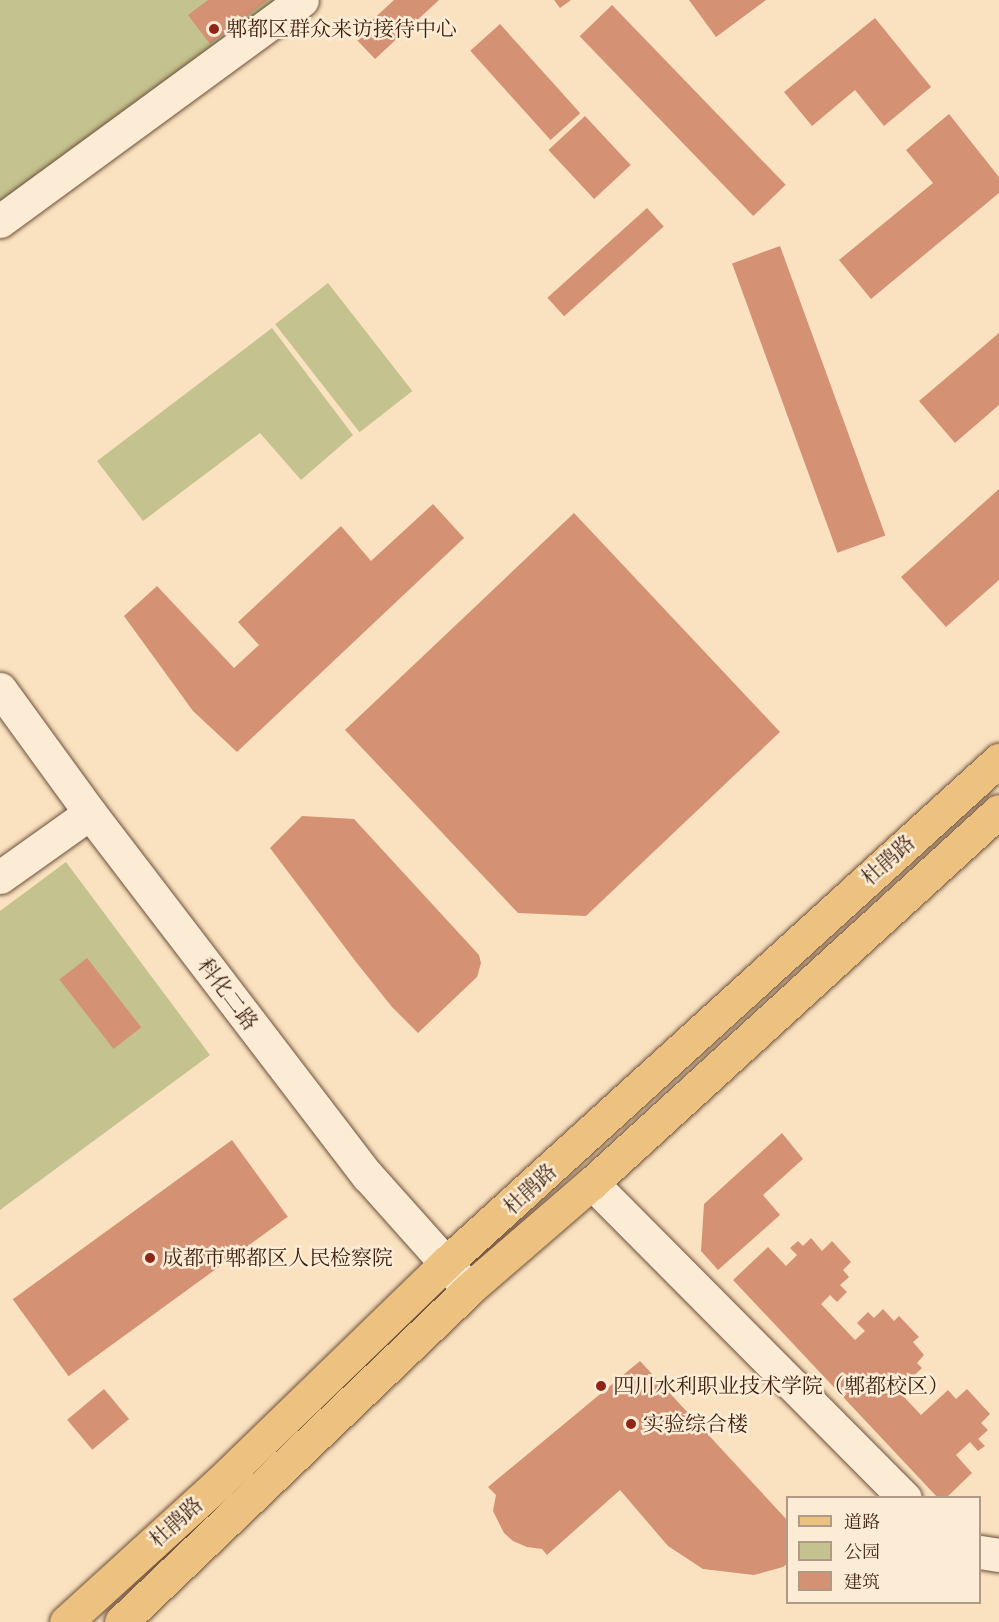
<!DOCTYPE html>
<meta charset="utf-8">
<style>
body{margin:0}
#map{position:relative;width:999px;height:1622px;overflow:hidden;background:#fae2c0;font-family:"Gentium Book Plus","Noto Serif SC",serif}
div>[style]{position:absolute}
.green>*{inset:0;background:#c4c28e;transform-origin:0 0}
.building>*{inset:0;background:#d49174;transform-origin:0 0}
.roads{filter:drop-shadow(0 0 2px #6d503a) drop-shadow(0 0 2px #6d503a)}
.minor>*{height:33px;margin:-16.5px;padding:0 16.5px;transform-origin:16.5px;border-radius:16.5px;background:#fcecd6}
.major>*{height:33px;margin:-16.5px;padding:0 16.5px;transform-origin:16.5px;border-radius:16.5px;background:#edc180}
.dots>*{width:16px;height:16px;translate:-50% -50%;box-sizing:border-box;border:3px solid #fcecd6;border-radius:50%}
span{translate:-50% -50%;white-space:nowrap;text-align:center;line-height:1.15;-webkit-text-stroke:5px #fcecd6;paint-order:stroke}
.poi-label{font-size:21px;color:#3e1f0e}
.left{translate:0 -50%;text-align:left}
.street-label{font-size:21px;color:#3e1f0e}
.legend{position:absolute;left:786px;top:1496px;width:195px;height:108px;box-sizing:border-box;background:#fcecd6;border:2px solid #b09a86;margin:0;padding:8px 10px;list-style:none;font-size:18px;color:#3e1f0e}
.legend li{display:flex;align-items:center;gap:12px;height:30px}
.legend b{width:30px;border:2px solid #b09a86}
</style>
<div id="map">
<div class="green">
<i style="clip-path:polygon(0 0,281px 0,0 207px)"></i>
<i style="left:328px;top:283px;width:137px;height:67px;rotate:52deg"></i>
<i style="clip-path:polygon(272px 328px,353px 435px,301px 480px,260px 433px,143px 521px,97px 461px)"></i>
<i style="clip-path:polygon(66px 862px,210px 1055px,0 1210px,0 911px)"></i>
</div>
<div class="building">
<i style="clip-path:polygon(208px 0,268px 0,210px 44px,188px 15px)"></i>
<i style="clip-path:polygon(394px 0,439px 0,375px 59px,354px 37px)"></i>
<i style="clip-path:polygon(554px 0,571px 0,560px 8px)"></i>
<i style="clip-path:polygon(689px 0,766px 0,716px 37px)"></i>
<i style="left:612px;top:5px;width:250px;height:45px;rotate:46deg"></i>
<i style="clip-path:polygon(875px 18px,931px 87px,884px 126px,855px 90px,812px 126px,784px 92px)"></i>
<i style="left:500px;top:24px;width:120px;height:40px;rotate:48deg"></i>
<i style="clip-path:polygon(949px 114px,999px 177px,999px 193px,871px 299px,839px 260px,933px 183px,906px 150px)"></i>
<i style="left:585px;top:116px;width:67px;height:50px;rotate:47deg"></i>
<i style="left:647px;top:208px;width:25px;height:134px;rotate:48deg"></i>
<i style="left:780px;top:246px;width:308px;height:51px;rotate:70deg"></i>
<i style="clip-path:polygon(999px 333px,999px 405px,955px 443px,919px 401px)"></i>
<i style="clip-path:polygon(999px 489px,999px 580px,946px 627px,901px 577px)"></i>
<i style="clip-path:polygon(433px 504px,464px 538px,237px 752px,193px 711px,124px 616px,157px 586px,234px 668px,259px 645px,238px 622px,341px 526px,371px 561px)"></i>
<i style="clip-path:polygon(574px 513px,780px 732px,586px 916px,518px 913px,345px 730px)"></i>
<i style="clip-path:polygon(302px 816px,354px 819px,479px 955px,481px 963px,477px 977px,418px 1033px,392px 1007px,356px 962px,270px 848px)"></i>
<i style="left:87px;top:958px;width:88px;height:35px;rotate:52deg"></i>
<i style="clip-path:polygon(782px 1133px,803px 1159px,763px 1195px,780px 1215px,718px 1270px,701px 1251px,704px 1204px)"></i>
<i style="left:232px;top:1140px;width:95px;height:271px;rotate:54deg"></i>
<i style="clip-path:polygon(811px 1238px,822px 1251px,832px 1241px,851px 1262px,843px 1270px,849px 1277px,840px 1285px,847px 1292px,837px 1302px,830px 1295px,821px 1304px,855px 1340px,865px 1331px,857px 1323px,868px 1312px,874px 1318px,883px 1309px,894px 1321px,899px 1316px,919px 1337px,913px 1342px,924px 1355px,917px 1363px,922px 1368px,909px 1380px,903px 1374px,892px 1384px,921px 1415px,948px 1390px,956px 1399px,967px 1389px,990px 1414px,981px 1423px,988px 1430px,978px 1439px,985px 1446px,978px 1451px,970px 1442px,956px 1455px,972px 1473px,946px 1498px,938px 1498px,733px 1280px,768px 1247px,786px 1266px,797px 1255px,790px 1248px,798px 1241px,803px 1246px)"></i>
<i style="clip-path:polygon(640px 1361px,788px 1521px,788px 1563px,783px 1567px,754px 1575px,703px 1569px,668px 1546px,620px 1490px,547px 1555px,542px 1549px,527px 1547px,513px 1541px,504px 1533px,493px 1511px,496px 1495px,488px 1487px)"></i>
<i style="left:104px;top:1389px;width:39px;height:48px;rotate:50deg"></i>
</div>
<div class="roads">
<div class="minor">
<i style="left:0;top:221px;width:374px;rotate:-36.2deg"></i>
<i style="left:0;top:689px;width:153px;rotate:54deg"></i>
<i style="left:90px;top:813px;width:457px;rotate:52.6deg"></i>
<i style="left:368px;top:1176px;width:146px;rotate:48.3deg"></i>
<i style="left:0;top:877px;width:110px;rotate:-35.4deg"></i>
<i style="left:592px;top:1183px;width:444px;rotate:45.2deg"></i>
<i style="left:980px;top:1552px;width:19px;rotate:9deg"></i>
</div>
<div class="major">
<i style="left:66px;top:1622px;width:207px;rotate:-42.3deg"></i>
<i style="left:219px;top:1483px;width:316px;rotate:-44.1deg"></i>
<i style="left:446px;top:1263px;width:748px;rotate:-42.29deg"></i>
<i style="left:121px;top:1622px;width:482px;rotate:-43.7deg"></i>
<i style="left:469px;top:1289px;width:162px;rotate:-40.8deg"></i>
<i style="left:592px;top:1183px;width:551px;rotate:-42.43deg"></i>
</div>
</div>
<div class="dots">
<i style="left:214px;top:29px;background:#8f2418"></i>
<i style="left:150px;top:1258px;background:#8f2418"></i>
<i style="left:601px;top:1386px;background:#8f2418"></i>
<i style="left:631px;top:1424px;background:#8f2418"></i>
</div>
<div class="poi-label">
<span class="left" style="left:226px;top:29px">郫都区群众来访接待中心</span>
<span class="left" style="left:162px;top:1258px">成都市郫都区人民检察院</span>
<span class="left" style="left:613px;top:1386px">四川水利职业技术学院（郫都校区）</span>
<span class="left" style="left:643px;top:1424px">实验综合楼</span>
</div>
<div class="street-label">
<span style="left:888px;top:860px;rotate:-42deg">杜鹃路</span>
<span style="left:228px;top:994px;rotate:53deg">科化二路</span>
<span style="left:530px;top:1189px;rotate:-43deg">杜鹃路</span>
<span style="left:176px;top:1522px;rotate:-42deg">杜鹃路</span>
</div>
<ul class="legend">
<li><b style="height:8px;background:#edc180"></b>道路</li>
<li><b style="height:16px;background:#c4c28e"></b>公园</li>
<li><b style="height:16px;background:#d49174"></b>建筑</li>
</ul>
</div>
